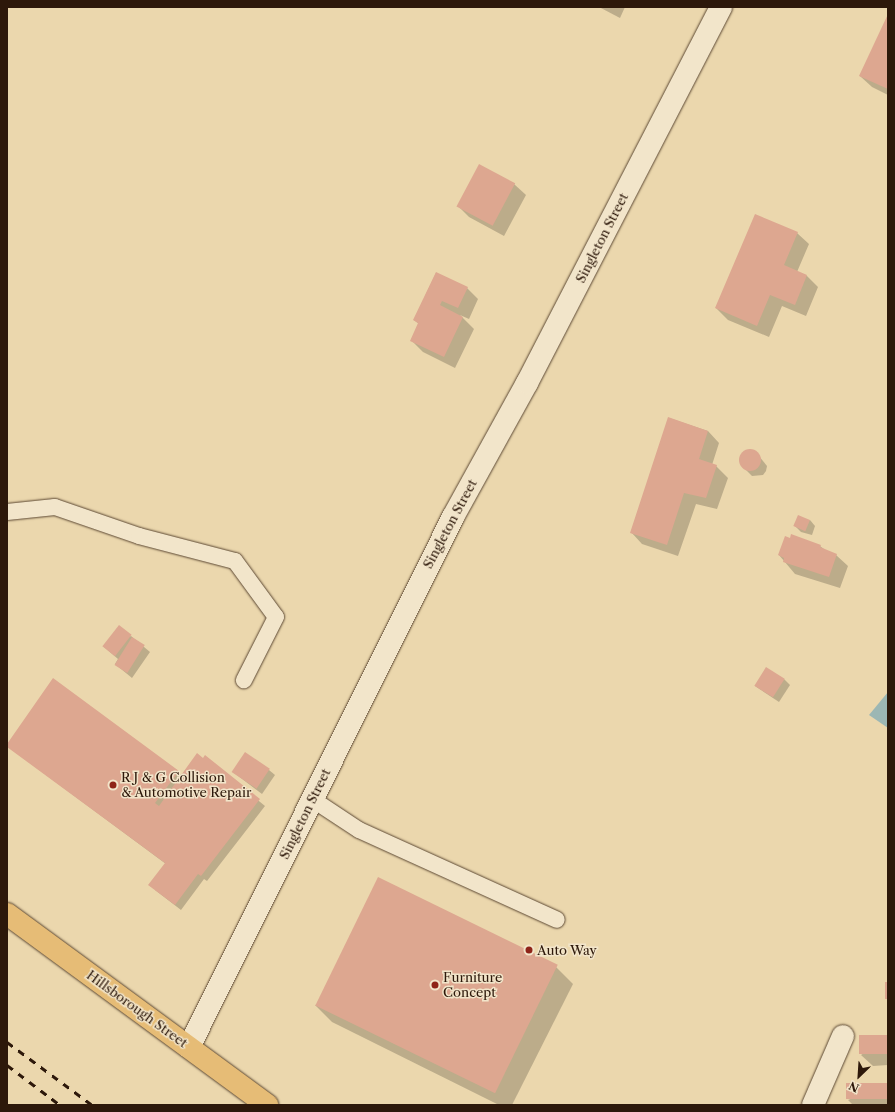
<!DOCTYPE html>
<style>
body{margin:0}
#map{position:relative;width:895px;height:1112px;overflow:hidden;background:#ebd7ad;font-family:"Libre Caslon Text",serif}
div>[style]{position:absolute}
.water>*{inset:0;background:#9cb7b4}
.shadow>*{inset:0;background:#0003}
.building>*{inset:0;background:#dda790;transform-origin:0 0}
.round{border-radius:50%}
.roads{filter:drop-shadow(0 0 1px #5c4833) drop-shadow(0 0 1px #5c4833)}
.service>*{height:16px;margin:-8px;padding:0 8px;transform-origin:8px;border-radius:8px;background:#f2e5ca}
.minor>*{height:22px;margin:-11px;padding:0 11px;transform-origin:11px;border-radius:11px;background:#f2e5ca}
.primary>*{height:22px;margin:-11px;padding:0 11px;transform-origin:11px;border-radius:11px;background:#e6bc76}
.rail>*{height:3px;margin-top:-1.5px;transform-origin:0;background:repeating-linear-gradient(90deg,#2d180a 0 7px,transparent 0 14px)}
.dots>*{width:11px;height:11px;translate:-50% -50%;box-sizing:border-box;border:2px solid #f2e5ca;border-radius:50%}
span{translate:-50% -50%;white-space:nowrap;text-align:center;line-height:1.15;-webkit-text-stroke:3px #f2e5ca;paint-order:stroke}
.street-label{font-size:13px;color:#2d180a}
.poi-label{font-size:13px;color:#2d180a}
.left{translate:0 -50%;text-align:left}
.frame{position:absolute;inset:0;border:8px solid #2d180a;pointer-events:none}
.north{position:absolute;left:839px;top:1056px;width:40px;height:40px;-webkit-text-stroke:3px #f2e5ca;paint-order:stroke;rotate:205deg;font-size:11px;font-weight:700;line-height:16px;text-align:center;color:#2d180a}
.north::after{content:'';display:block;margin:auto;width:14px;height:18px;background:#2d180a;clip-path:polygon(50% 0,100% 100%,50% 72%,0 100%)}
</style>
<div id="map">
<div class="water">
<i style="clip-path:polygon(888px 692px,888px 728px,869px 715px)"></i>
</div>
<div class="shadow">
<i style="clip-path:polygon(599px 7px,625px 7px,620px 18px)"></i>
<i style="clip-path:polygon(888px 17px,888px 95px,872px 87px,860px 76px)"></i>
<i style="clip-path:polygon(514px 184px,526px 195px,504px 236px,469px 217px,458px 206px)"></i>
<i style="clip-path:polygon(797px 233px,809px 244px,797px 272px,807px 276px,818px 287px,806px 316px,782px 306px,769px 337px,728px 320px,716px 308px)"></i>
<i style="clip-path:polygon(436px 273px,467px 288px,478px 299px,469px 319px,460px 315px,474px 329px,455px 368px,423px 352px,411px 340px,419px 324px,414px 320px)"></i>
<i style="clip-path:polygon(669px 418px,708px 431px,719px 443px,712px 465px,716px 466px,728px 478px,717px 509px,696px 504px,678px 556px,642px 544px,631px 532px)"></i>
<i style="clip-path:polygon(750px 450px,755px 451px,767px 466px,766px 471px,763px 475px,752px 476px,742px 466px,741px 456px,744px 452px)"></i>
<i style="clip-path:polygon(810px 520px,815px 526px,812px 535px,801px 532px,795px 526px)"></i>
<i style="clip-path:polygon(820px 546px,825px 550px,836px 555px,848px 566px,840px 588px,795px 574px,779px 555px)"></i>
<i style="clip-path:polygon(131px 636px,150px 652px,132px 678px,115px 664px,118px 659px,104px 647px)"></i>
<i style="clip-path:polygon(784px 679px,790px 685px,779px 702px,755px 686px)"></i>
<i style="clip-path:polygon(7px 746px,178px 772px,182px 776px,205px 757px,265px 806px,207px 881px,204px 879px,181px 910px,155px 890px,166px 864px)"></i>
<i style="clip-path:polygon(269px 770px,275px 775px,262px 794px,233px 772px)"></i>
<i style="clip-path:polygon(556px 967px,573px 984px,512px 1105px,499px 1105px,332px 1022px,315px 1005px)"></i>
<i style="clip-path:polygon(888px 1036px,888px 1065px,873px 1066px,861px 1055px)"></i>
<i style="clip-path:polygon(888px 1084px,888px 1105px,853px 1105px,848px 1100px)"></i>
</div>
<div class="building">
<i style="clip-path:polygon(888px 14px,888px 89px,859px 76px)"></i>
<i style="left:479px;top:164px;width:41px;height:48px;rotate:28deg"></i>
<i style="clip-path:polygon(755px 214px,798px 232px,784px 265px,807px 275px,795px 305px,770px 295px,757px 326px,715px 308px)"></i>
<i style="clip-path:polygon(436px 272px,468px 287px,458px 308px,442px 301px,440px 305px,463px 317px,444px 357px,410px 341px,418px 323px,413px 320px)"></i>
<i style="clip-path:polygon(668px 417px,708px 431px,699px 459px,717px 465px,706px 498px,684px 493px,667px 545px,630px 533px)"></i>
<i class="round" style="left:739px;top:449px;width:22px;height:22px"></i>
<i style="left:798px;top:515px;width:13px;height:12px;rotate:23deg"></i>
<i style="clip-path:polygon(791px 534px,821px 545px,820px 547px,837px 554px,829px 577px,783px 562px,784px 558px,778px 555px,785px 536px,790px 538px)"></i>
<i style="left:119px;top:625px;width:16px;height:27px;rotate:38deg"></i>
<i style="left:132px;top:637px;width:15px;height:33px;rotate:32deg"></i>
<i style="left:766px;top:667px;width:22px;height:22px;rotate:32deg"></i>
<i style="clip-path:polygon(53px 678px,179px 771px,155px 803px,159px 806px,197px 753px,203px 758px,205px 755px,260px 799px,201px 876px,198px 874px,175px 905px,148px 885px,165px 863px,7px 747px,7px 744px)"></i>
<i style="left:245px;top:752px;width:30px;height:24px;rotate:34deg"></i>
<i style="left:378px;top:877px;width:200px;height:143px;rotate:26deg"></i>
<i style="left:885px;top:982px;width:3px;height:17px"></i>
<i style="left:888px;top:1035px;width:19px;height:29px;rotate:90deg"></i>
<i style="left:888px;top:1083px;width:16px;height:42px;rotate:90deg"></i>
</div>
<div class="roads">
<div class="service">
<i style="left:7px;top:512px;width:48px;rotate:-5.9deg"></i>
<i style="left:55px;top:507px;width:89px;rotate:19deg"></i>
<i style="left:139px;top:536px;width:99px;rotate:14.6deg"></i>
<i style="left:235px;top:561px;width:69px;rotate:53.8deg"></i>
<i style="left:276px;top:617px;width:71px;rotate:116.9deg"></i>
<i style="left:312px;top:799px;width:56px;rotate:33.4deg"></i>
<i style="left:359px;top:830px;width:217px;rotate:24.4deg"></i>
</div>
<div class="minor">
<i style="left:189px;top:1047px;width:592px;rotate:-63.52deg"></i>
<i style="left:453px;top:517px;width:153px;rotate:-61.1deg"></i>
<i style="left:527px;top:383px;width:423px;rotate:-62.7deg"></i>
<i style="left:813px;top:1105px;width:75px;rotate:-66.5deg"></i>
</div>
<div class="primary">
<i style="left:7px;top:914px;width:323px;rotate:36.3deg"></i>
</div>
</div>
<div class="rail">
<i style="left:7px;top:1042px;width:106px;rotate:36.5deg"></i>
<i style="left:7px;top:1065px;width:66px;rotate:37deg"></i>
</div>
<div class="dots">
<i style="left:113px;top:785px;background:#8f2418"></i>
<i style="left:529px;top:950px;background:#8f2418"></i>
<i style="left:435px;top:985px;background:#8f2418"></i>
</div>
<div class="street-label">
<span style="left:602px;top:238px;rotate:-63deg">Singleton Street</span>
<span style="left:450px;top:524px;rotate:-62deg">Singleton Street</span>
<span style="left:305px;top:814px;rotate:-64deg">Singleton Street</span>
<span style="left:137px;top:1009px;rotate:36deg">Hillsborough Street</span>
</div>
<div class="poi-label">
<span class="left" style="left:121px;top:785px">R J &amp; G Collision<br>&amp; Automotive Repair</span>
<span class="left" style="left:537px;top:950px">Auto Way</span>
<span class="left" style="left:443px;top:985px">Furniture<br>Concept</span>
</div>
<div class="frame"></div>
<div class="north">N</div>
</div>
